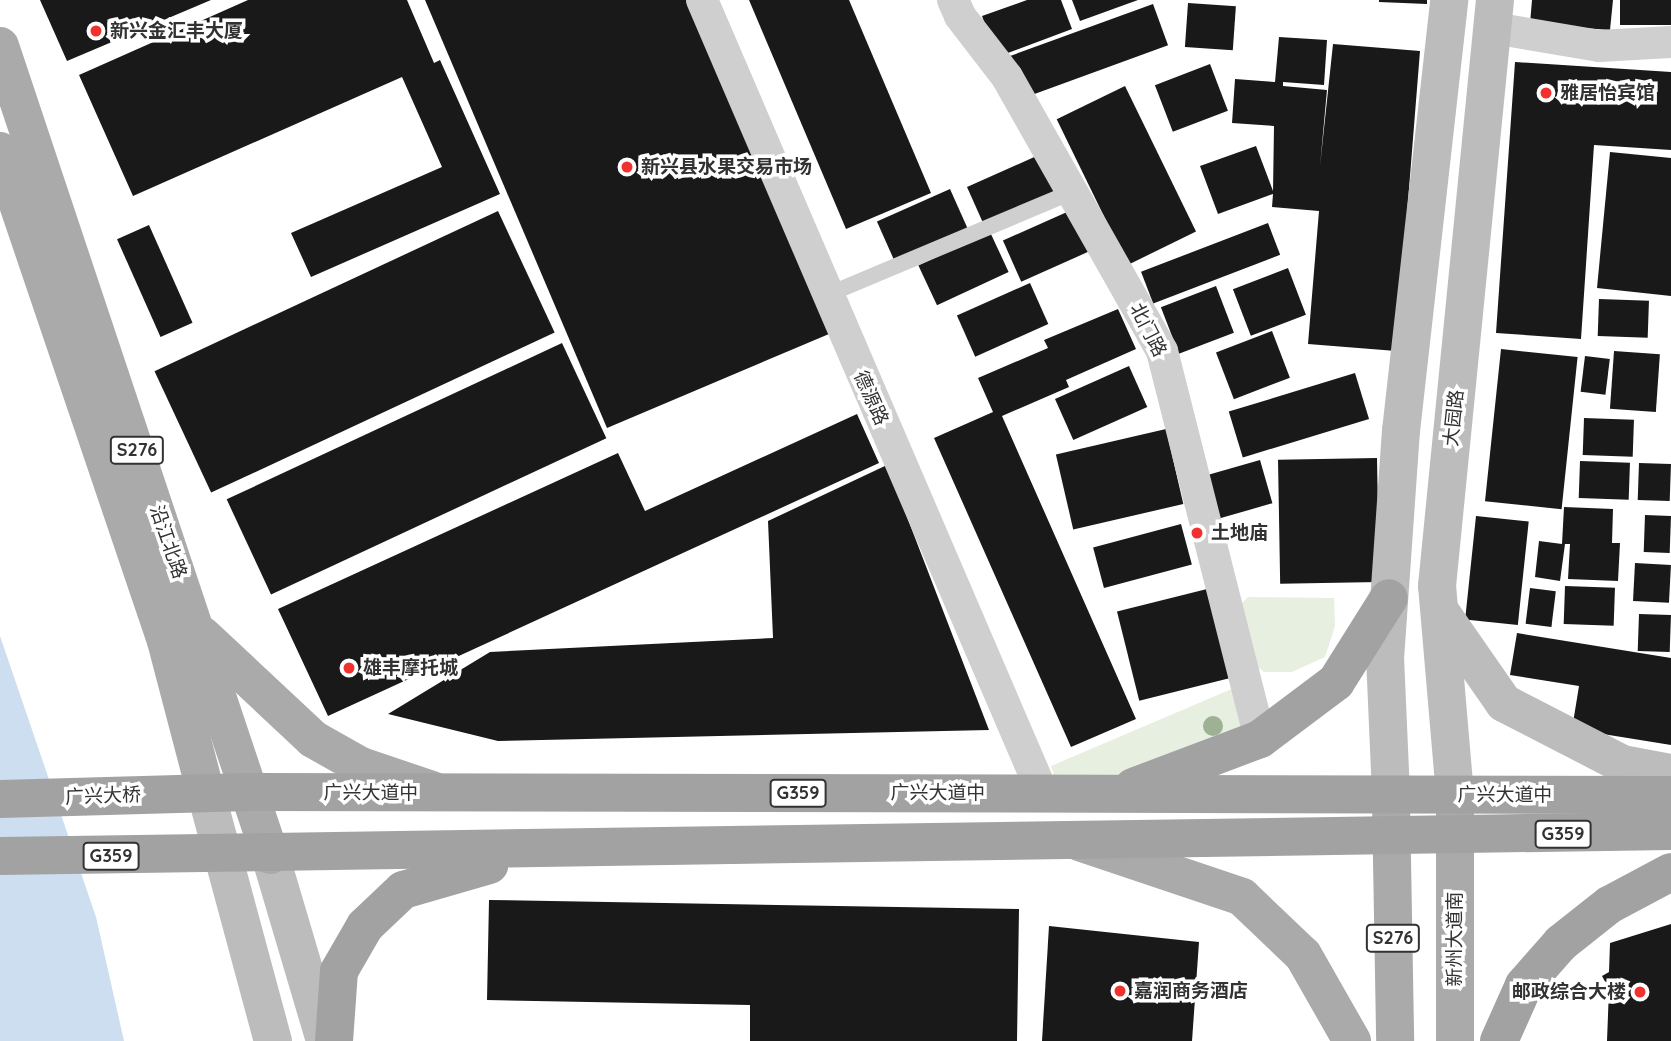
<!DOCTYPE html>
<meta charset="utf-8">
<style>
body{margin:0}
#map{position:relative;width:1671px;height:1041px;overflow:hidden;background:#fff;font-family:Quicksand,"Noto Sans SC",sans-serif}
div>[style]{position:absolute}
.green>*{inset:0;background:#e7efe0}
.water>*{inset:0;background:#ccdeef}
.building>*{inset:0;background:#191919;transform-origin:0 0}
.service>*{height:16px;margin:-8px;padding:0 8px;transform-origin:8px;border-radius:8px;background:#cfcfcf}
.minor>*{height:32px;margin:-16px;padding:0 16px;transform-origin:16px;border-radius:16px;background:#cfcfcf}
.secondary>*{height:38px;margin:-19px;padding:0 19px;transform-origin:19px;border-radius:19px;background:#bcbcbc}
.primary>*{height:38px;margin:-19px;padding:0 19px;transform-origin:19px;border-radius:19px;background:#aaa}
.trunk>*{height:38px;margin:-19px;padding:0 19px;transform-origin:19px;border-radius:19px;background:#a2a2a2}
.trees>*{width:20px;height:20px;margin:-10px;border-radius:50%;background:#9fb194}
.dots>*{width:19px;height:19px;translate:-50% -50%;box-sizing:border-box;border:4px solid #fff;border-radius:50%}
span{translate:-50% -50%;white-space:nowrap;text-align:center;line-height:1.15;-webkit-text-stroke:7px #fff;paint-order:stroke}
.shield-label span{padding:2px 5px;background:#fff;border:2px solid;border-radius:5px;-webkit-text-stroke-width:0}
.shield-label{font-size:18px;color:#323232;font-weight:700}
.poi-label{font-size:19px;color:#323232;font-weight:700}
.left{translate:0 -50%;text-align:left}
.right{translate:-100% -50%;text-align:right}
.street-label{font-size:19px;color:#323232}
</style>
<div id="map">
<div class="green">
<i style="clip-path:polygon(1248px 597px,1334px 598px,1335px 626px,1325px 657px,1292px 672px,1264px 672px,1247px 659px,1236px 609px)"></i>
<i style="clip-path:polygon(1234px 688px,1249px 734px,1110px 790px,1058px 787px,1051px 766px)"></i>
</div>
<div class="water">
<i style="clip-path:polygon(0 636px,96px 917px,124px 1041px,0 1041px)"></i>
</div>
<div class="building">
<i style="clip-path:polygon(40px 0,211px 0,67px 61px)"></i>
<i style="clip-path:polygon(248px 0,407px 0,434px 63px,440px 60px,500px 194px,311px 277px,291px 233px,442px 167px,402px 77px,133px 196px,79px 75px)"></i>
<i style="clip-path:polygon(425px 0,687px 0,829px 334px,607px 428px)"></i>
<i style="clip-path:polygon(749px 0,849px 0,931px 193px,846px 229px)"></i>
<i style="clip-path:polygon(1027px 0,1061px 0,1072px 29px,997px 57px,982px 16px)"></i>
<i style="clip-path:polygon(1072px 0,1138px 0,1080px 21px)"></i>
<i style="clip-path:polygon(1379px 0,1427px 0,1427px 4px,1379px 2px)"></i>
<i style="clip-path:polygon(1532px 0,1613px 0,1610px 30px,1530px 24px)"></i>
<i style="left:1620px;top:0;width:51px;height:25px"></i>
<i style="left:1188px;top:3px;width:48px;height:44px;rotate:4deg"></i>
<i style="left:1153px;top:4px;width:44px;height:156px;rotate:70deg"></i>
<i style="clip-path:polygon(1279px 37px,1327px 40px,1324px 85px,1283px 82px,1283px 86px,1327px 90px,1320px 166px,1333px 44px,1420px 51px,1396px 351px,1308px 344px,1319px 211px,1272px 207px,1273px 194px,1218px 214px,1200px 166px,1256px 146px,1273px 191px,1274px 126px,1232px 123px,1235px 79px,1275px 82px)"></i>
<i style="clip-path:polygon(1515px 62px,1671px 72px,1671px 150px,1594px 145px,1581px 339px,1496px 333px)"></i>
<i style="left:1210px;top:64px;width:50px;height:59px;rotate:69deg"></i>
<i style="left:1125px;top:86px;width:162px;height:76px;rotate:64deg"></i>
<i style="clip-path:polygon(1610px 152px,1671px 158px,1671px 296px,1597px 288px)"></i>
<i style="left:1041px;top:154px;width:45px;height:81px;rotate:66deg"></i>
<i style="left:950px;top:189px;width:45px;height:80px;rotate:66deg"></i>
<i style="left:1076px;top:208px;width:45px;height:80px;rotate:66deg"></i>
<i style="left:498px;top:211px;width:134px;height:379px;rotate:65deg"></i>
<i style="left:1268px;top:223px;width:34px;height:136px;rotate:69deg"></i>
<i style="left:149px;top:225px;width:107px;height:35px;rotate:66deg"></i>
<i style="left:990px;top:232px;width:44px;height:79px;rotate:65deg"></i>
<i style="left:1288px;top:268px;width:50px;height:59px;rotate:69deg"></i>
<i style="left:1030px;top:283px;width:45px;height:80px;rotate:66deg"></i>
<i style="left:1216px;top:286px;width:50px;height:59px;rotate:69deg"></i>
<i style="left:1599px;top:299px;width:50px;height:37px;rotate:2deg"></i>
<i style="clip-path:polygon(1118px 309px,1136px 349px,1066px 380px,1069px 387px,1002px 416px,1136px 719px,1071px 747px,934px 438px,993px 412px,978px 378px,1048px 348px,1044px 340px)"></i>
<i style="left:1272px;top:331px;width:50px;height:60px;rotate:69deg"></i>
<i style="left:562px;top:343px;width:105px;height:370px;rotate:65deg"></i>
<i style="left:1501px;top:349px;width:77px;height:153px;rotate:6deg"></i>
<i style="left:1614px;top:351px;width:46px;height:58px;rotate:4deg"></i>
<i style="left:1585px;top:356px;width:25px;height:36px;rotate:7deg"></i>
<i style="left:1129px;top:366px;width:45px;height:81px;rotate:66deg"></i>
<i style="left:1355px;top:373px;width:48px;height:132px;rotate:73deg"></i>
<i style="clip-path:polygon(857px 414px,879px 463px,328px 716px,278px 609px,618px 453px,645px 511px)"></i>
<i style="left:1584px;top:418px;width:50px;height:37px;rotate:2deg"></i>
<i style="left:1166px;top:429px;width:77px;height:113px;rotate:77deg"></i>
<i style="left:1377px;top:458px;width:124px;height:99px;rotate:89deg"></i>
<i style="left:1260px;top:460px;width:45px;height:60px;rotate:74deg"></i>
<i style="left:1580px;top:461px;width:50px;height:37px;rotate:2deg"></i>
<i style="left:1639px;top:463px;width:32px;height:37px;rotate:2deg"></i>
<i style="clip-path:polygon(887px 465px,989px 730px,498px 741px,388px 714px,490px 652px,773px 638px,768px 521px)"></i>
<i style="clip-path:polygon(1564px 507px,1613px 509px,1612px 543px,1620px 543px,1618px 581px,1568px 579px,1570px 544px,1565px 544px,1560px 581px,1535px 577px,1539px 541px,1562px 544px)"></i>
<i style="left:1645px;top:515px;width:26px;height:37px;rotate:2deg"></i>
<i style="left:1476px;top:516px;width:53px;height:104px;rotate:6deg"></i>
<i style="left:1181px;top:524px;width:42px;height:91px;rotate:75deg"></i>
<i style="left:1635px;top:563px;width:36px;height:38px;rotate:3deg"></i>
<i style="left:1565px;top:586px;width:50px;height:38px;rotate:2deg"></i>
<i style="left:1215px;top:587px;width:92px;height:101px;rotate:76deg"></i>
<i style="left:1530px;top:588px;width:26px;height:36px;rotate:7deg"></i>
<i style="left:1639px;top:614px;width:32px;height:37px;rotate:2deg"></i>
<i style="clip-path:polygon(1517px 633px,1671px 658px,1671px 745px,1572px 729px,1579px 686px,1510px 675px)"></i>
<i style="clip-path:polygon(489px 900px,1019px 909px,1017px 1041px,750px 1041px,750px 1005px,487px 1000px)"></i>
<i style="clip-path:polygon(1671px 924px,1671px 1041px,1607px 1041px,1609px 989px,1602px 976px,1609px 972px,1610px 943px)"></i>
<i style="clip-path:polygon(1049px 926px,1199px 942px,1192px 1041px,1042px 1041px)"></i>
</div>
<div class="service">
<i style="left:827px;top:295px;width:266px;rotate:-22.8deg"></i>
</div>
<div class="minor">
<i style="left:702px;top:0;width:864px;rotate:66.76deg"></i>
<i style="left:953px;top:0;width:17px;rotate:66deg"></i>
<i style="left:960px;top:16px;width:77px;rotate:52.4deg"></i>
<i style="left:1007px;top:77px;width:315px;rotate:60.5deg"></i>
<i style="left:1162px;top:351px;width:400px;rotate:75.8deg"></i>
<i style="left:1493px;top:28px;width:108px;rotate:9.6deg"></i>
<i style="left:1599px;top:46px;width:72px;rotate:-3.2deg"></i>
</div>
<div class="secondary">
<i style="left:1440px;top:611px;width:112px;rotate:55.2deg"></i>
<i style="left:1504px;top:703px;width:133px;rotate:27.3deg"></i>
<i style="left:1622px;top:764px;width:50px;rotate:10.4deg"></i>
<i style="left:206px;top:793px;width:257px;rotate:74.9deg"></i>
<i style="left:1391px;top:794px;width:135px;rotate:-92.5deg"></i>
<i style="left:1385px;top:659px;width:229px;rotate:-86deg"></i>
<i style="left:1401px;top:431px;width:434px;rotate:-83.6deg"></i>
<i style="left:1455px;top:795px;width:210px;rotate:-94.9deg"></i>
<i style="left:1437px;top:586px;width:589px;rotate:-84.35deg"></i>
<i style="left:270px;top:855px;width:194px;rotate:73.5deg"></i>
</div>
<div class="primary">
<i style="left:0;top:46px;width:853px;rotate:71.54deg"></i>
<i style="left:0;top:151px;width:517px;rotate:71.28deg"></i>
<i style="left:166px;top:641px;width:157px;rotate:75.3deg"></i>
<i style="left:202px;top:635px;width:152px;rotate:43.1deg"></i>
<i style="left:313px;top:739px;width:55px;rotate:29.4deg"></i>
<i style="left:361px;top:766px;width:75px;rotate:18.7deg"></i>
<i style="left:1391px;top:802px;width:239px;rotate:89deg"></i>
<i style="left:1455px;top:802px;width:239px;rotate:90deg"></i>
<i style="left:1079px;top:842px;width:172px;rotate:18.6deg"></i>
<i style="left:1242px;top:897px;width:84px;rotate:43.6deg"></i>
<i style="left:1303px;top:955px;width:99px;rotate:60.3deg"></i>
</div>
<div class="trunk">
<i style="left:1133px;top:787px;width:136px;rotate:-20.7deg"></i>
<i style="left:1260px;top:739px;width:95px;rotate:-36.9deg"></i>
<i style="left:1336px;top:682px;width:99px;rotate:-57.8deg"></i>
<i style="left:0;top:799px;width:249px;rotate:-1.6deg"></i>
<i style="left:249px;top:792px;width:1422px;rotate:0.12deg"></i>
<i style="left:0;top:856px;width:1671px;rotate:-0.86deg"></i>
<i style="left:334px;top:1041px;width:70px;rotate:-85.9deg"></i>
<i style="left:339px;top:971px;width:52px;rotate:-60deg"></i>
<i style="left:365px;top:926px;width:52px;rotate:-43.5deg"></i>
<i style="left:403px;top:890px;width:90px;rotate:-16.2deg"></i>
<i style="left:1499px;top:1041px;width:61px;rotate:-65.9deg"></i>
<i style="left:1524px;top:985px;width:56px;rotate:-48.6deg"></i>
<i style="left:1561px;top:943px;width:61px;rotate:-38.4deg"></i>
<i style="left:1609px;top:905px;width:70px;rotate:-28deg"></i>
</div>
<div class="trees">
<i style="left:1213px;top:726px"></i>
</div>
<div class="dots">
<i style="left:96px;top:31px;background:#f0312e"></i>
<i style="left:1546px;top:93px;background:#f0312e"></i>
<i style="left:627px;top:167px;background:#f0312e"></i>
<i style="left:1197px;top:533px;background:#f0312e"></i>
<i style="left:349px;top:668px;background:#f0312e"></i>
<i style="left:1120px;top:991px;background:#f0312e"></i>
<i style="left:1640px;top:992px;background:#f0312e"></i>
</div>
<div class="shield-label">
<span style="left:137px;top:450px">S276</span>
<span style="left:798px;top:793px">G359</span>
<span style="left:1563px;top:834px">G359</span>
<span style="left:111px;top:856px">G359</span>
<span style="left:1393px;top:938px">S276</span>
</div>
<div class="poi-label">
<span class="left" style="left:110px;top:31px">新兴金汇丰大厦</span>
<span class="left" style="left:1560px;top:93px">雅居怡宾馆</span>
<span class="left" style="left:641px;top:167px">新兴县水果交易市场</span>
<span class="left" style="left:1211px;top:533px">土地庙</span>
<span class="left" style="left:363px;top:668px">雄丰摩托城</span>
<span class="left" style="left:1134px;top:991px">嘉润商务酒店</span>
<span class="right" style="left:1626px;top:992px">邮政综合大楼</span>
</div>
<div class="street-label">
<span style="left:1148px;top:330px;rotate:63deg">北门路</span>
<span style="left:871px;top:398px;rotate:66deg">德源路</span>
<span style="left:1454px;top:418px;rotate:-84deg">大园路</span>
<span style="left:168px;top:542px;rotate:71deg">沿江北路</span>
<span style="left:371px;top:793px">广兴大道中</span>
<span style="left:938px;top:793px">广兴大道中</span>
<span style="left:1505px;top:795px">广兴大道中</span>
<span style="left:103px;top:796px;rotate:-2deg">广兴大桥</span>
<span style="left:1455px;top:939px;rotate:-90deg">新州大道南</span>
</div>
</div>
